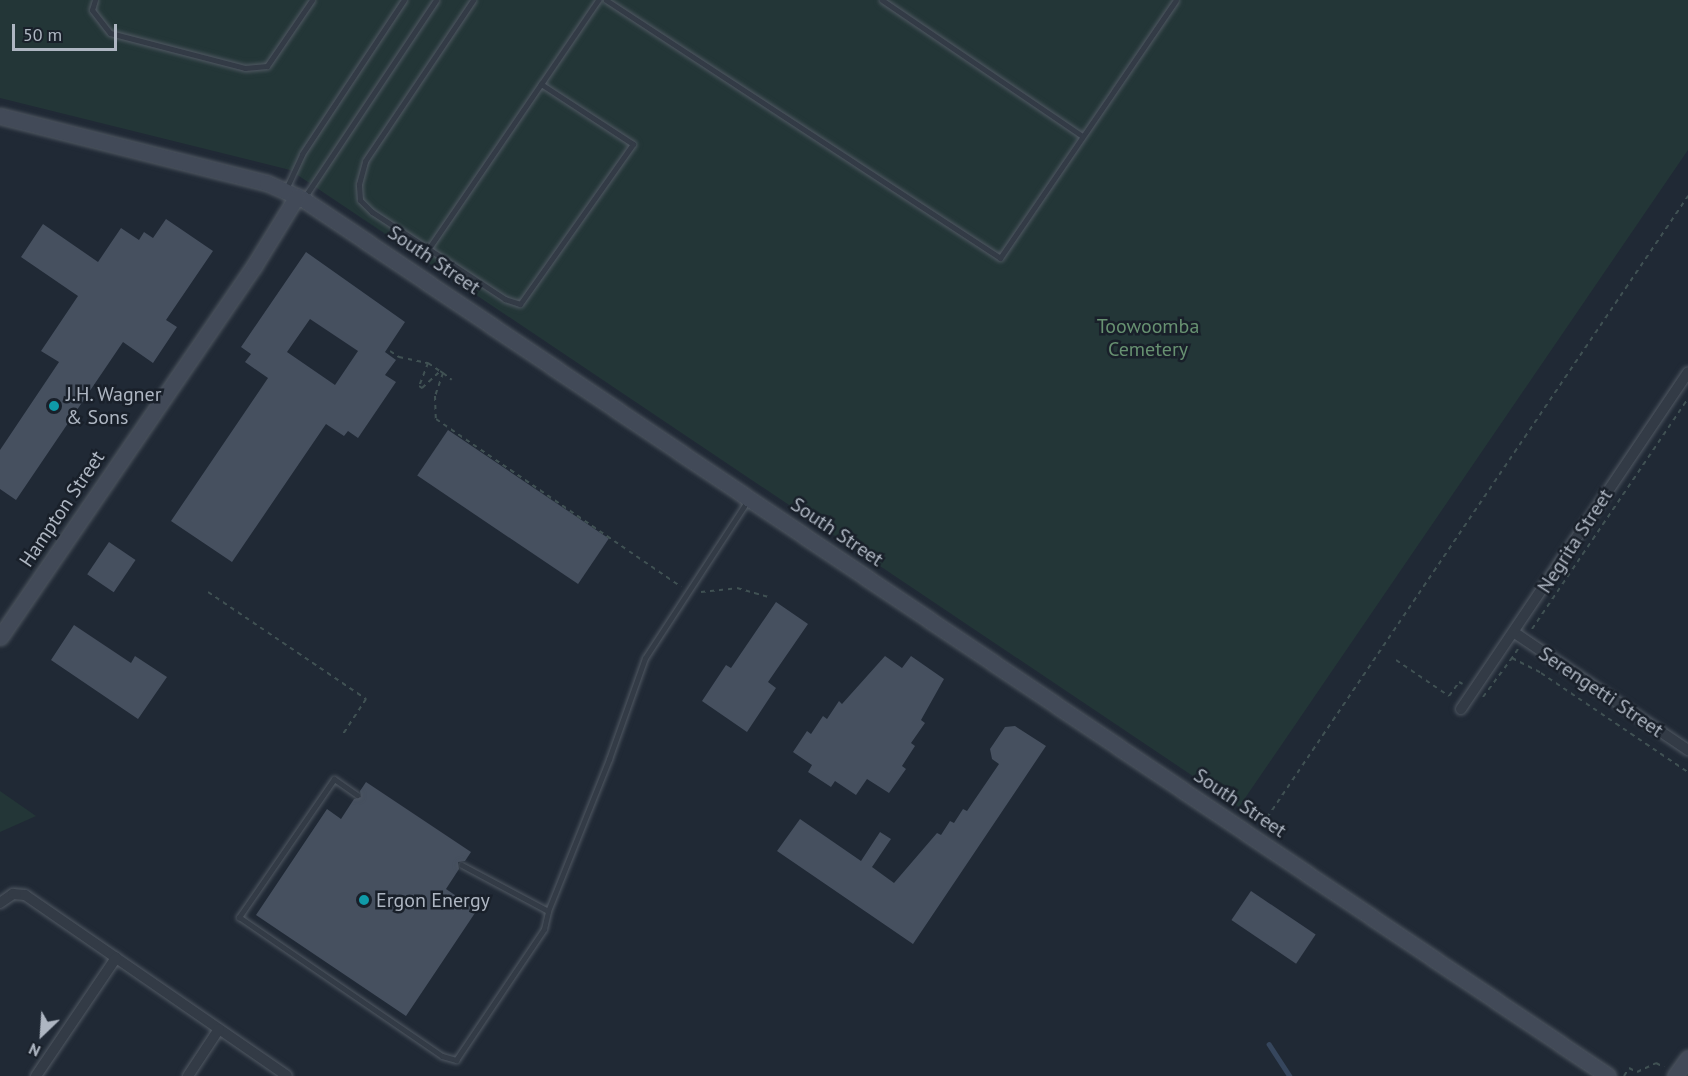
<!DOCTYPE html>
<style>
body{margin:0}
#map{position:relative;width:1688px;height:1076px;overflow:hidden;background:#202935;font-family:"PT Sans",sans-serif}
div>[style]{position:absolute}
.green>*{inset:0;background:#233637}
.stream>*{height:4.5px;margin:-2.25px;padding:0 2.25px;transform-origin:2.25px;border-radius:2.25px;background:#36465d}
.building>*{inset:0;background:#46505f;transform-origin:0 0}
.path>*{height:2px;margin-top:-1px;transform-origin:0;background:repeating-linear-gradient(90deg,#405153 0 4.5px,transparent 0 9px)}
.roads{filter:drop-shadow(0 0 2px #515963) drop-shadow(0 0 2px #515963)}
.lane>*{height:5px;margin:-2.5px;padding:0 2.5px;transform-origin:2.5px;border-radius:2.5px;background:#333b46}
.street>*{height:10px;margin:-5px;padding:0 5px;transform-origin:5px;border-radius:5px;background:#333b46}
.secondary>*{height:15px;margin:-7.5px;padding:0 7.5px;transform-origin:7.5px;border-radius:7.5px;background:#424a58}
.dots>*{width:16px;height:16px;translate:-50% -50%;box-sizing:border-box;border:3px solid #19202a;border-radius:50%}
span{translate:-50% -50%;white-space:nowrap;text-align:center;line-height:1.15;-webkit-text-stroke:5px #19202a;paint-order:stroke}
.street-label{font-size:20px;color:#aeb6c2}
.park-label{font-size:20px;color:#679171}
.poi-label{font-size:20px;color:#aeb6c2}
.left{translate:0 -50%;text-align:left}
.north{position:absolute;left:12px;top:1004px;width:60px;height:60px;-webkit-text-stroke:4px #19202a;paint-order:stroke;rotate:205deg;font-size:16px;font-weight:700;line-height:24px;text-align:center;color:#aeb6c2}
.north::after{content:'';display:block;margin:auto;width:21px;height:27px;background:#aeb6c2;clip-path:polygon(50% 0,100% 100%,50% 72%,0 100%)}
.scale{position:absolute;left:12px;top:24px;width:105px;height:27px;box-sizing:border-box;border:3px solid #aeb6c2;border-top:0;padding-left:8px;font-size:18px;line-height:21px;white-space:nowrap;color:#aeb6c2;-webkit-text-stroke:4px #19202a;paint-order:stroke}
</style>
<div id="map">
<div class="green">
<i style="clip-path:polygon(0 0,1688px 0,1688px 150px,1239px 807px,290px 170px,0 98px)"></i>
<i style="clip-path:polygon(0 791px,36px 816px,0 832px)"></i>
</div>
<div class="stream">
<i style="left:1269px;top:1044px;width:38px;rotate:57deg"></i>
</div>
<div class="building">
<i style="clip-path:polygon(166px 219px,213px 251px,166px 320px,177px 327px,153px 363px,123px 342px,16px 500px,0 489px,0 450px,59px 362px,41px 351px,78px 296px,21px 257px,43px 224px,98px 262px,121px 228px,139px 240px,144px 232px,153px 238px)"></i>
<i style="clip-path:polygon(evenodd,306px 252px,405px 322px,385px 352px,396px 360px,385px 375px,396px 382px,358px 438px,348px 431px,344px 436px,326px 424px,232px 562px,171px 521px,268px 378px,245px 362px,251px 354px,241px 347px,306px 252px,310px 319px,358px 351px,335px 385px,287px 352px,310px 319px)"></i>
<i style="left:448px;top:430px;width:194px;height:55px;rotate:34deg"></i>
<i style="left:109px;top:542px;width:32px;height:39px;rotate:34deg"></i>
<i style="clip-path:polygon(776px 602px,808px 624px,768px 682px,776px 688px,747px 732px,702px 701px,726px 665px,731px 668px)"></i>
<i style="clip-path:polygon(74px 625px,131px 663px,135px 656px,167px 677px,138px 719px,51px 660px)"></i>
<i style="clip-path:polygon(885px 656px,902px 668px,911px 656px,944px 679px,921px 720px,925px 723px,911px 743px,915px 746px,902px 766px,906px 769px,889px 793px,867px 779px,856px 795px,835px 781px,831px 787px,808px 772px,812px 765px,793px 752px,807px 731px,811px 734px,823px 716px,827px 719px,839px 701px,842px 704px)"></i>
<i style="clip-path:polygon(1015px 726px,1046px 746px,913px 944px,777px 851px,800px 819px,861px 861px,880px 832px,891px 839px,872px 867px,894px 883px,937px 833px,941px 835px,950px 821px,954px 823px,963px 809px,967px 811px,999px 764px,992px 759px,990px 749px,1005px 727px)"></i>
<i style="clip-path:polygon(366px 782px,471px 852px,465px 861px,458px 862px,459px 869px,446px 889px,477px 910px,406px 1016px,256px 915px,327px 809px,341px 819px,354px 799px,361px 797px,360px 791px)"></i>
<i style="left:1251px;top:891px;width:78px;height:35px;rotate:34deg"></i>
</div>
<div class="path">
<i style="left:390px;top:351px;width:11px;rotate:34deg"></i>
<i style="left:399px;top:357px;width:30px;rotate:12deg"></i>
<i style="left:428px;top:363px;width:25px;rotate:111deg"></i>
<i style="left:419px;top:386px;width:4px;rotate:34deg"></i>
<i style="left:422px;top:388px;width:25px;rotate:-43deg"></i>
<i style="left:440px;top:371px;width:4px;rotate:34deg"></i>
<i style="left:443px;top:373px;width:24px;rotate:109deg"></i>
<i style="left:435px;top:396px;width:23px;rotate:88deg"></i>
<i style="left:436px;top:419px;width:297px;rotate:34.4deg"></i>
<i style="left:428px;top:363px;width:14px;rotate:34deg"></i>
<i style="left:443px;top:373px;width:11px;rotate:38deg"></i>
<i style="left:208px;top:592px;width:191px;rotate:34.1deg"></i>
<i style="left:366px;top:699px;width:42px;rotate:123.3deg"></i>
<i style="left:701px;top:592px;width:36px;rotate:-6deg"></i>
<i style="left:737px;top:588px;width:32px;rotate:16deg"></i>
<i style="left:1532px;top:629px;width:278px;rotate:-55.9deg"></i>
<i style="left:1518px;top:649px;width:11px;rotate:124deg"></i>
<i style="left:1512px;top:658px;width:33px;rotate:27deg"></i>
<i style="left:1541px;top:673px;width:177px;rotate:34deg"></i>
<i style="left:1396px;top:660px;width:64px;rotate:34.2deg"></i>
<i style="left:1449px;top:696px;width:17px;rotate:-54deg"></i>
<i style="left:1459px;top:682px;width:4px;rotate:27deg"></i>
<i style="left:1483px;top:697px;width:49px;rotate:-53.4deg"></i>
<i style="left:1262px;top:825px;width:760px;rotate:-55.89deg"></i>
<i style="left:1624px;top:1076px;width:9px;rotate:-58deg"></i>
<i style="left:1629px;top:1068px;width:9px;rotate:27deg"></i>
<i style="left:1637px;top:1072px;width:21px;rotate:-25deg"></i>
<i style="left:1656px;top:1063px;width:9px;rotate:27deg"></i>
</div>
<div class="roads">
<div class="lane">
<i style="left:95px;top:0;width:10px;rotate:107deg"></i>
<i style="left:92px;top:10px;width:29px;rotate:52deg"></i>
<i style="left:110px;top:33px;width:139px;rotate:14.5deg"></i>
<i style="left:245px;top:68px;width:22px;rotate:-5deg"></i>
<i style="left:267px;top:66px;width:80px;rotate:-55.7deg"></i>
<i style="left:606px;top:0;width:471px;rotate:33.2deg"></i>
<i style="left:1000px;top:258px;width:312px;rotate:-55.7deg"></i>
<i style="left:882px;top:0;width:242px;rotate:34.2deg"></i>
<i style="left:541px;top:84px;width:102px;rotate:-55.8deg"></i>
<i style="left:286px;top:189px;width:38px;rotate:-65deg"></i>
<i style="left:302px;top:154px;width:185px;rotate:-56.5deg"></i>
<i style="left:304px;top:198px;width:238px;rotate:-56.3deg"></i>
<i style="left:429px;top:248px;width:199px;rotate:-55.7deg"></i>
<i style="left:541px;top:84px;width:110px;rotate:33.1deg"></i>
<i style="left:633px;top:144px;width:196px;rotate:125.2deg"></i>
<i style="left:520px;top:304px;width:16px;rotate:-162deg"></i>
<i style="left:505px;top:299px;width:159px;rotate:-146.8deg"></i>
<i style="left:372px;top:212px;width:17px;rotate:-135deg"></i>
<i style="left:360px;top:200px;width:16px;rotate:-94deg"></i>
<i style="left:359px;top:184px;width:24px;rotate:-75deg"></i>
<i style="left:365px;top:161px;width:194px;rotate:-56.1deg"></i>
<i style="left:357px;top:795px;width:28px;rotate:-145deg"></i>
<i style="left:334px;top:779px;width:168px;rotate:124.5deg"></i>
<i style="left:239px;top:917px;width:246px;rotate:34.4deg"></i>
<i style="left:442px;top:1056px;width:15px;rotate:16deg"></i>
<i style="left:456px;top:1060px;width:158px;rotate:-56.1deg"></i>
<i style="left:544px;top:929px;width:18px;rotate:-77deg"></i>
<i style="left:548px;top:911px;width:98px;rotate:-151.9deg"></i>
<i style="left:548px;top:911px;width:164px;rotate:-68.1deg"></i>
<i style="left:609px;top:759px;width:107px;rotate:-70.4deg"></i>
<i style="left:645px;top:658px;width:189px;rotate:-56.9deg"></i>
</div>
<div class="street">
<i style="left:1515px;top:633px;width:209px;rotate:34.1deg"></i>
<i style="left:1461px;top:709px;width:406px;rotate:-56deg"></i>
<i style="left:0;top:903px;width:16px;rotate:-35deg"></i>
<i style="left:13px;top:894px;width:12px;rotate:5deg"></i>
<i style="left:25px;top:895px;width:318px;rotate:34.6deg"></i>
<i style="left:36px;top:1076px;width:143px;rotate:-55.9deg"></i>
<i style="left:188px;top:1076px;width:56px;rotate:-56.6deg"></i>
</div>
<div class="secondary">
<i style="left:0;top:116px;width:275px;rotate:14.1deg"></i>
<i style="left:267px;top:183px;width:39px;rotate:24deg"></i>
<i style="left:303px;top:199px;width:1572px;rotate:33.9deg"></i>
<i style="left:0;top:637px;width:450px;rotate:-55.6deg"></i>
<i style="left:254px;top:266px;width:82px;rotate:-58.4deg"></i>
<i style="left:1675px;top:1076px;width:22px;rotate:-54deg"></i>
</div>
</div>
<div class="dots">
<i style="left:54px;top:406px;background:#0f9aa8"></i>
<i style="left:364px;top:900px;background:#0f9aa8"></i>
</div>
<div class="street-label">
<span style="left:434px;top:260px;rotate:34deg">South Street</span>
<span style="left:62px;top:509px;rotate:-56deg">Hampton Street</span>
<span style="left:837px;top:532px;rotate:34deg">South Street</span>
<span style="left:1575px;top:541px;rotate:-57deg">Negrita Street</span>
<span style="left:1601px;top:692px;rotate:34deg">Serengetti Street</span>
<span style="left:1240px;top:803px;rotate:34deg">South Street</span>
</div>
<div class="park-label">
<span style="left:1148px;top:338px">Toowoomba<br>Cemetery</span>
</div>
<div class="poi-label">
<span class="left" style="left:66px;top:406px">J.H. Wagner<br>&amp; Sons</span>
<span class="left" style="left:376px;top:900px">Ergon Energy</span>
</div>
<div class="north">N</div>
<div class="scale">50 m</div>
</div>
